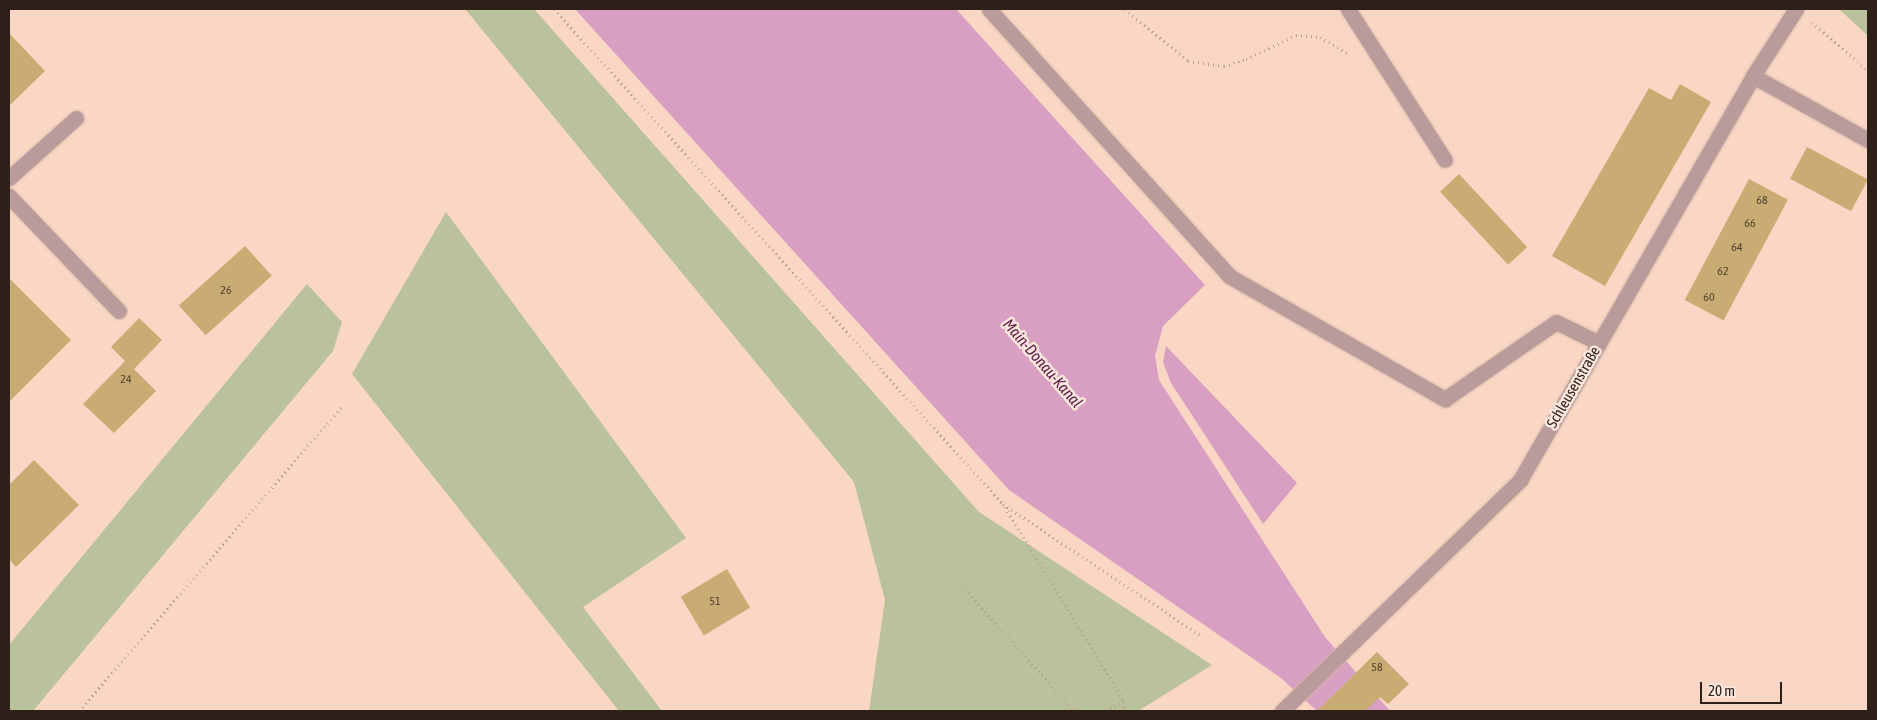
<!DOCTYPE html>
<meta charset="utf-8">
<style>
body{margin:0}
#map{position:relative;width:1877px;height:720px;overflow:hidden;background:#f9d7c4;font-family:"Asap Condensed",sans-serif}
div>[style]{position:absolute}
.green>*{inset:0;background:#bac29b}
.water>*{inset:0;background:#d99fc2}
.building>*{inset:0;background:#c9ac73;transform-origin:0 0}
.path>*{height:3px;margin-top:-1.5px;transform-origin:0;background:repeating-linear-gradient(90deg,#b99e8f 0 1px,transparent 0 5px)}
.roads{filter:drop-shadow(0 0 1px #d4b6a5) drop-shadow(0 0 1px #d4b6a5)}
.service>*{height:15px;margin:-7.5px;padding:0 7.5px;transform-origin:7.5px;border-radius:7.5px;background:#ba9b9c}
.minor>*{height:15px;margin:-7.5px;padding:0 7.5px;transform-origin:7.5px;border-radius:7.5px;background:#ba9b9c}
span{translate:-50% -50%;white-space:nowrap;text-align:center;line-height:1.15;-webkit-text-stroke:5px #fce7dc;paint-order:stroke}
.number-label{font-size:12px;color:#534330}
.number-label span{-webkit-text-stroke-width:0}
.street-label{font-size:15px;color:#2c2019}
.water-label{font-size:16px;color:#5e1b49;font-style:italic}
.frame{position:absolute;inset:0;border:10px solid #2c2019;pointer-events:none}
.scale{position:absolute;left:1700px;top:682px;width:82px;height:22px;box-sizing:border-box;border:2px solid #2c2019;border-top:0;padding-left:6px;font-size:15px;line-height:18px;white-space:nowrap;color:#2c2019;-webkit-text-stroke:4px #fce7dc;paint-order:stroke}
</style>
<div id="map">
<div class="green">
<i style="clip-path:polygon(465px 9px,534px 9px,979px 512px,1212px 665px,1138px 711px,869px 711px,885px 600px,854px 482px)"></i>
<i style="clip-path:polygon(1839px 9px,1868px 9px,1868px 36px)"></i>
<i style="clip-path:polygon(446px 212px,686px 538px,583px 607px,662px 711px,619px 711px,352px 374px)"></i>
<i style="clip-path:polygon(307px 284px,342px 322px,333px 351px,33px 711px,9px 711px,9px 645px)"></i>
</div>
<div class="water">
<i style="clip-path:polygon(575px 9px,956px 9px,1205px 285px,1163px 326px,1155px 356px,1159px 380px,1325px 637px,1390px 711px,1317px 711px,1281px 678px,1009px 490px)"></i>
<i style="clip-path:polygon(1166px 346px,1297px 483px,1263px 524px,1171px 383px,1163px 362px)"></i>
</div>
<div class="building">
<i style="clip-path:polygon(9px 33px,45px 71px,9px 106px)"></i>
<i style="clip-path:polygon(1680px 84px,1711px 102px,1605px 286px,1552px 256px,1649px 88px,1671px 100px)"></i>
<i style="left:1807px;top:147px;width:69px;height:36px;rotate:28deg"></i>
<i style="left:1459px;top:174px;width:100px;height:26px;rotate:47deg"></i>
<i style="left:1749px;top:179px;width:44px;height:137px;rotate:28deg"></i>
<i style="left:245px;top:246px;width:40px;height:89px;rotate:48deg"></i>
<i style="clip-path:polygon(9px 278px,71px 340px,9px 402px)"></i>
<i style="clip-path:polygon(139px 318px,162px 340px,134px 369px,156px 391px,114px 433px,83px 404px,125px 361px,111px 347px)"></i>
<i style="clip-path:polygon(34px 460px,79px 505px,16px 567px,9px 559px,9px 485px)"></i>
<i style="left:727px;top:569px;width:45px;height:54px;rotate:59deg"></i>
<i style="clip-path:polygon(1377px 652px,1409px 684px,1388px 704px,1380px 697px,1365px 711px,1317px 711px)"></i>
</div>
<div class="path">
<i style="left:554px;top:9px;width:668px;rotate:47.79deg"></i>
<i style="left:1003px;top:504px;width:240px;rotate:33.6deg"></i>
<i style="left:1125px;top:9px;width:82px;rotate:39.5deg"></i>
<i style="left:1188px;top:61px;width:36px;rotate:8deg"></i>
<i style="left:1224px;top:66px;width:23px;rotate:-18deg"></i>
<i style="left:1246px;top:59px;width:55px;rotate:-25.6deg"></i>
<i style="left:1296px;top:35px;width:24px;rotate:5deg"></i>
<i style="left:1320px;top:37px;width:34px;rotate:30deg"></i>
<i style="left:1812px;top:22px;width:74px;rotate:41.2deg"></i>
<i style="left:1005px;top:507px;width:228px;rotate:58.5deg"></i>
<i style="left:1124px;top:701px;width:10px;rotate:90deg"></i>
<i style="left:965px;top:589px;width:164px;rotate:48.2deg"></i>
<i style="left:79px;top:711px;width:401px;rotate:-49.2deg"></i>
<i style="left:1106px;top:711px;width:19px;rotate:-28deg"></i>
</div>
<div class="roads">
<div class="service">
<i style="left:989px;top:9px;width:359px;rotate:48deg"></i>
<i style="left:1229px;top:276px;width:249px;rotate:29.7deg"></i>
<i style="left:1445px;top:399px;width:135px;rotate:-34.7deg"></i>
<i style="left:1556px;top:322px;width:48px;rotate:26deg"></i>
<i style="left:1348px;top:9px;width:179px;rotate:57.3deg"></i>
<i style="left:1753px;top:76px;width:132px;rotate:29.1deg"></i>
<i style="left:9px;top:196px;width:159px;rotate:46.3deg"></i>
</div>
<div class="minor">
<i style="left:9px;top:178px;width:90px;rotate:-41.8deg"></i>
<i style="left:1282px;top:711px;width:332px;rotate:-44.1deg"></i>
<i style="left:1520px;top:480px;width:466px;rotate:-60deg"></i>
<i style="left:1753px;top:76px;width:80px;rotate:-57.3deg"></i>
</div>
</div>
<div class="number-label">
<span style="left:1762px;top:201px">68</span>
<span style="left:1750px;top:224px">66</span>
<span style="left:1737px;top:248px">64</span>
<span style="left:1723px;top:272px">62</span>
<span style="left:226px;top:291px">26</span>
<span style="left:1709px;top:298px">60</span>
<span style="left:126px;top:380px">24</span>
<span style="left:715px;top:602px">51</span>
<span style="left:1377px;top:668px">58</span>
</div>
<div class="street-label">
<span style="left:1573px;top:387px;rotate:-60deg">Schleusenstraße</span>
</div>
<div class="water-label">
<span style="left:1043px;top:363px;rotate:49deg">Main-Donau-Kanal</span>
</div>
<div class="frame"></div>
<div class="scale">20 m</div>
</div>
